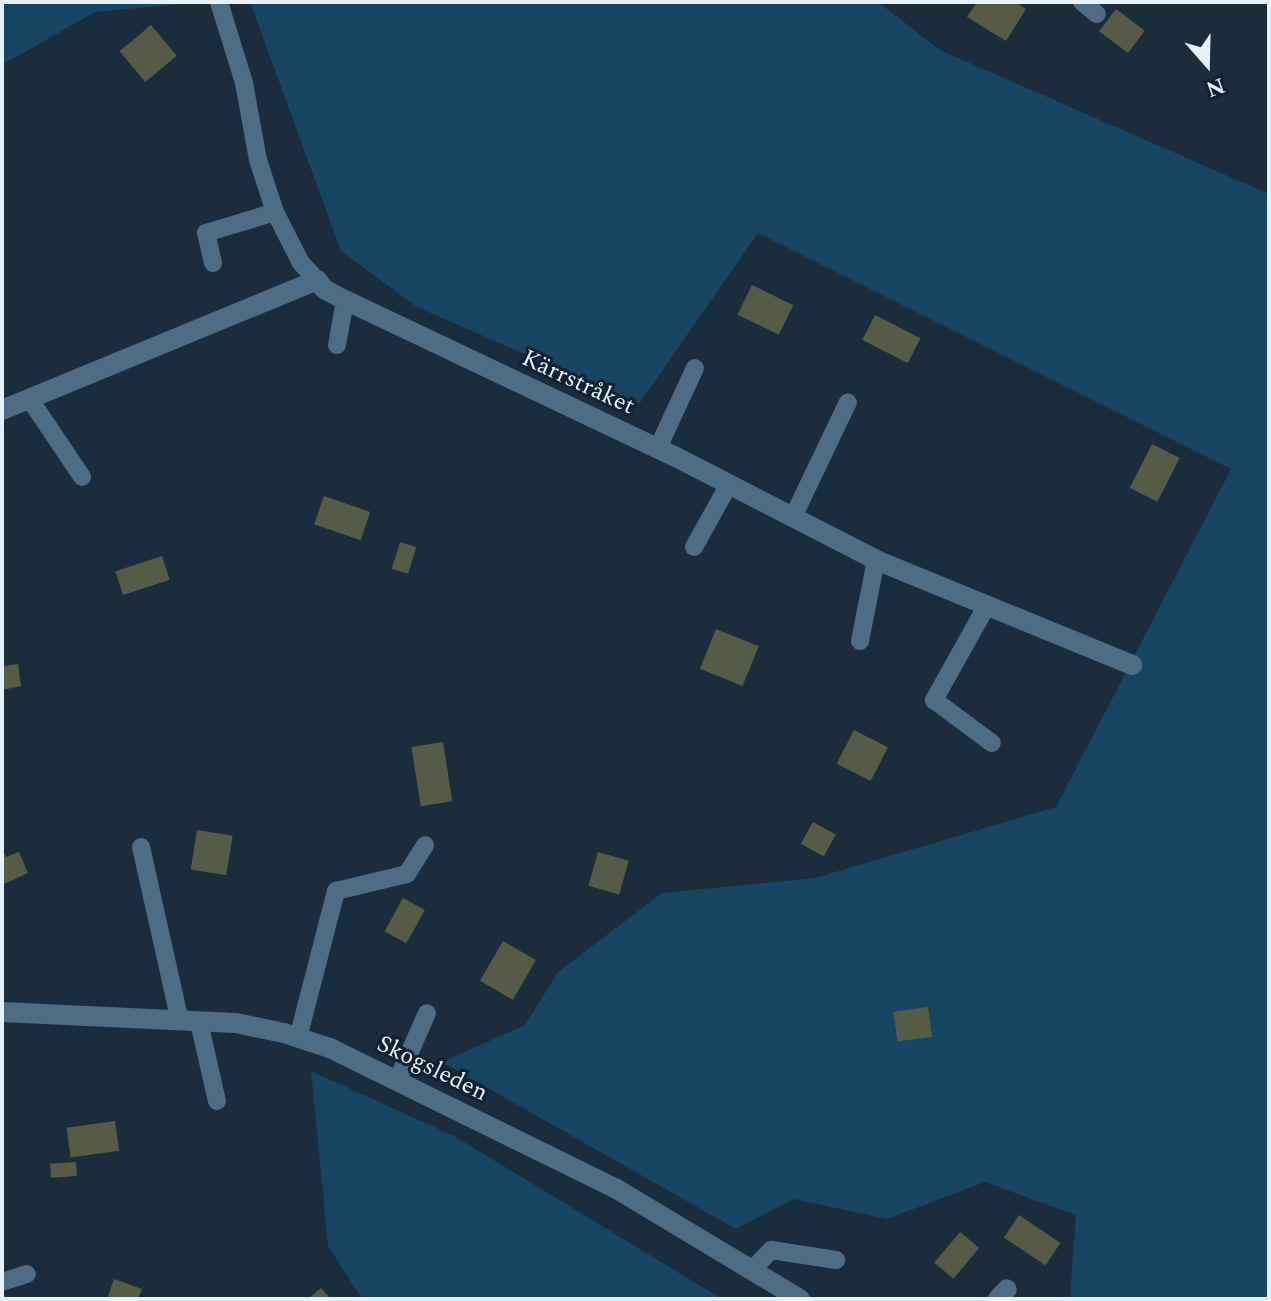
<!DOCTYPE html>
<meta charset="utf-8">
<style>
body{margin:0}
#map{position:relative;width:1271px;height:1301px;overflow:hidden;background:#1a2d3a;font-family:Spectral,serif}
div>[style]{position:absolute}
.green>*{inset:0;background:#174562}
.building>*{inset:0;background:#565b46;transform-origin:0 0}
.lane>*{height:18px;margin:-9px;padding:0 9px;transform-origin:9px;border-radius:9px;background:#4c6d84}
.street>*{height:20px;margin:-10px;padding:0 10px;transform-origin:10px;border-radius:10px;background:#4c6d84}
span{translate:-50% -50%;white-space:nowrap;text-align:center;line-height:1.15;-webkit-text-stroke:6px #102330;paint-order:stroke}
.street-label{font-size:24px;color:#e6f2fa}
.frame{position:absolute;inset:0;border:4px solid #e6f2fa;pointer-events:none}
.north{position:absolute;left:1167px;top:24px;width:80px;height:80px;-webkit-text-stroke:6px #102330;paint-order:stroke;rotate:160deg;font-size:22px;font-weight:700;line-height:32px;text-align:center;color:#e6f2fa}
.north::after{content:'';display:block;margin:auto;width:28px;height:36px;background:#e6f2fa;clip-path:polygon(50% 0,100% 100%,50% 72%,0 100%)}
</style>
<div id="map">
<div class="green">
<i style="clip-path:polygon(2px 2px,203px 2px,95px 12px,2px 65px)"></i>
<i style="clip-path:polygon(250px 2px,878px 2px,940px 50px,1269px 194px,1269px 1299px,1070px 1299px,1076px 1215px,985px 1182px,887px 1219px,794px 1199px,736px 1229px,442px 1062px,525px 1025px,558px 972px,662px 893px,815px 878px,1056px 807px,1231px 469px,758px 233px,639px 404px,417px 307px,341px 251px)"></i>
<i style="clip-path:polygon(311px 1071px,454px 1136px,722px 1299px,362px 1299px,328px 1246px)"></i>
</div>
<div class="building">
<i style="clip-path:polygon(977px 2px,1015px 2px,1026px 9px,1006px 41px,967px 17px)"></i>
<i style="left:1116px;top:9px;width:36px;height:28px;rotate:37deg"></i>
<i style="left:151px;top:25px;width:40px;height:41px;rotate:50deg"></i>
<i style="left:752px;top:285px;width:46px;height:33px;rotate:26deg"></i>
<i style="left:875px;top:315px;width:51px;height:28px;rotate:27deg"></i>
<i style="left:1152px;top:444px;width:31px;height:49px;rotate:27deg"></i>
<i style="left:324px;top:496px;width:49px;height:30px;rotate:19deg"></i>
<i style="left:400px;top:542px;width:17px;height:28px;rotate:17deg"></i>
<i style="left:162px;top:556px;width:25px;height:49px;rotate:72deg"></i>
<i style="left:716px;top:629px;width:46px;height:43px;rotate:22deg"></i>
<i style="clip-path:polygon(18px 664px,21px 686px,2px 690px,2px 666px)"></i>
<i style="left:854px;top:730px;width:38px;height:38px;rotate:27deg"></i>
<i style="left:443px;top:742px;width:60px;height:32px;rotate:81deg"></i>
<i style="left:813px;top:822px;width:26px;height:25px;rotate:29deg"></i>
<i style="left:197px;top:830px;width:36px;height:40px;rotate:9deg"></i>
<i style="clip-path:polygon(2px 849px,6px 857px,19px 852px,28px 873px,2px 885px)"></i>
<i style="left:598px;top:852px;width:32px;height:35px;rotate:16deg"></i>
<i style="left:403px;top:898px;width:25px;height:38px;rotate:29deg"></i>
<i style="left:503px;top:941px;width:38px;height:46px;rotate:30deg"></i>
<i style="left:928px;top:1007px;width:30px;height:35px;rotate:82deg"></i>
<i style="left:115px;top:1121px;width:30px;height:49px;rotate:82deg"></i>
<i style="left:76px;top:1162px;width:14px;height:26px;rotate:86deg"></i>
<i style="left:1019px;top:1215px;width:50px;height:27px;rotate:34deg"></i>
<i style="left:960px;top:1232px;width:25px;height:40px;rotate:40deg"></i>
<i style="clip-path:polygon(114px 1279px,142px 1289px,138px 1299px,107px 1299px)"></i>
<i style="clip-path:polygon(321px 1288px,331px 1299px,308px 1299px)"></i>
</div>
<div class="lane">
<i style="left:219px;top:2px;width:85px;rotate:72.8deg"></i>
<i style="left:244px;top:83px;width:78px;rotate:79.7deg"></i>
<i style="left:258px;top:160px;width:55px;rotate:71.9deg"></i>
<i style="left:275px;top:212px;width:57px;rotate:63deg"></i>
<i style="left:301px;top:263px;width:23px;rotate:47deg"></i>
<i style="left:1082px;top:2px;width:19px;rotate:39deg"></i>
<i style="left:213px;top:263px;width:31px;rotate:-103deg"></i>
<i style="left:206px;top:233px;width:72px;rotate:-16.9deg"></i>
<i style="left:337px;top:345px;width:46px;rotate:-79.9deg"></i>
<i style="left:29px;top:398px;width:95px;rotate:56.1deg"></i>
<i style="left:658px;top:448px;width:88px;rotate:-65.2deg"></i>
<i style="left:793px;top:517px;width:127px;rotate:-64.4deg"></i>
<i style="left:694px;top:547px;width:72px;rotate:-60.9deg"></i>
<i style="left:986px;top:607px;width:107px;rotate:119.2deg"></i>
<i style="left:934px;top:700px;width:72px;rotate:36.6deg"></i>
<i style="left:860px;top:641px;width:83px;rotate:-78.8deg"></i>
<i style="left:141px;top:847px;width:178px;rotate:77.4deg"></i>
<i style="left:199px;top:1022px;width:81px;rotate:77.2deg"></i>
<i style="left:298px;top:1038px;width:152px;rotate:-75.5deg"></i>
<i style="left:336px;top:891px;width:73px;rotate:-13.5deg"></i>
<i style="left:407px;top:874px;width:34px;rotate:-58deg"></i>
<i style="left:397px;top:1081px;width:74px;rotate:-66.2deg"></i>
<i style="left:752px;top:1270px;width:28px;rotate:-46deg"></i>
<i style="left:771px;top:1250px;width:66px;rotate:8.7deg"></i>
<i style="left:2px;top:1282px;width:26px;rotate:-18deg"></i>
</div>
<div class="street">
<i style="left:2px;top:410px;width:341px;rotate:-22.4deg"></i>
<i style="left:317px;top:280px;width:11px;rotate:52deg"></i>
<i style="left:324px;top:289px;width:24px;rotate:28deg"></i>
<i style="left:345px;top:300px;width:364px;rotate:25.4deg"></i>
<i style="left:674px;top:456px;width:227px;rotate:27.2deg"></i>
<i style="left:876px;top:560px;width:277px;rotate:22.3deg"></i>
<i style="left:2px;top:1012px;width:234px;rotate:2.7deg"></i>
<i style="left:236px;top:1023px;width:49px;rotate:11.8deg"></i>
<i style="left:284px;top:1033px;width:48px;rotate:18.1deg"></i>
<i style="left:330px;top:1048px;width:318px;rotate:26.2deg"></i>
<i style="left:615px;top:1188px;width:216px;rotate:31deg"></i>
<i style="left:998px;top:1299px;width:13px;rotate:-48deg"></i>
</div>
<div class="street-label">
<span style="left:578px;top:383px;rotate:25deg">Kärrstråket</span>
<span style="left:432px;top:1069px;rotate:26deg">Skogsleden</span>
</div>
<div class="frame"></div>
<div class="north">N</div>
</div>
